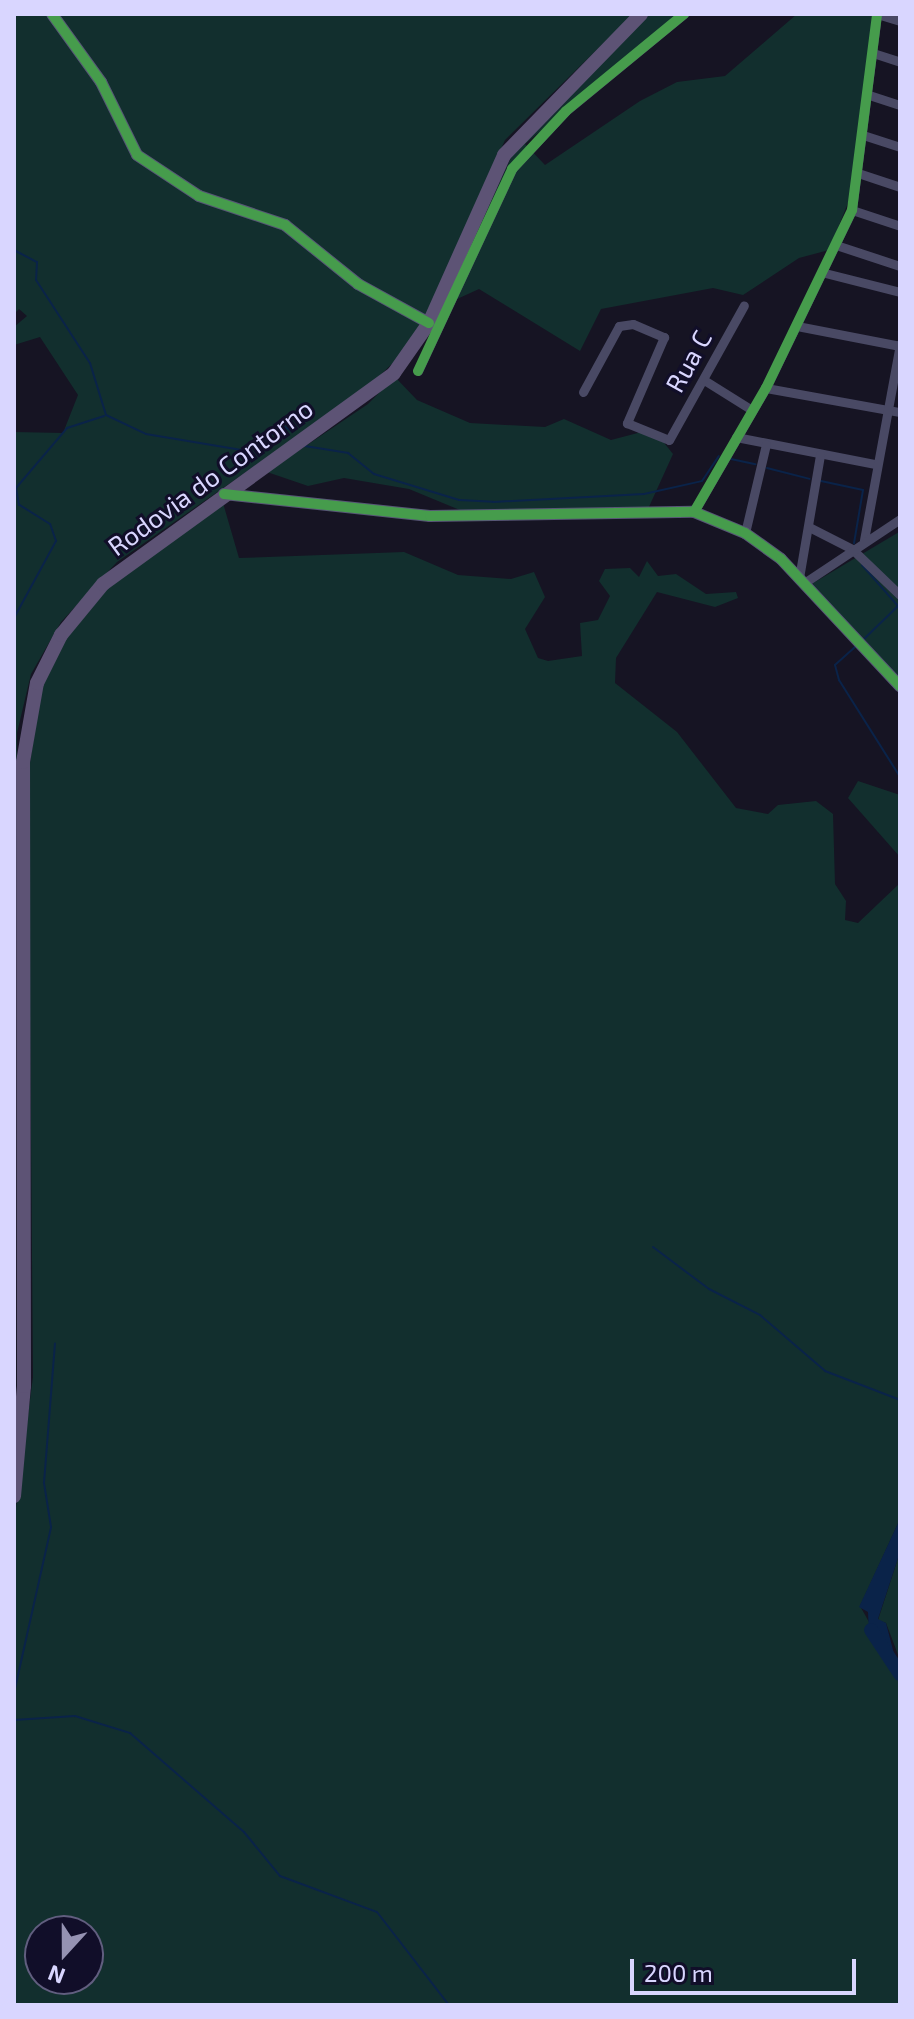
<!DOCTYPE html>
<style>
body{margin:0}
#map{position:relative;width:914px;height:2019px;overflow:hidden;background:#161423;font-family:"Exo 2",sans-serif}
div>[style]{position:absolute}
.green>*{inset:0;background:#122f2e}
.water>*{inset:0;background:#0a2349}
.stream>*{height:2px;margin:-1px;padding:0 1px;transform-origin:1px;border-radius:1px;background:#0a2349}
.river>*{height:14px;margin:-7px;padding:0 7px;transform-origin:7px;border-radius:7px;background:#0a2349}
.street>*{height:9px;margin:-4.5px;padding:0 4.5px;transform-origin:4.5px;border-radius:4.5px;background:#494964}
.secondary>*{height:12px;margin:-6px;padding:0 6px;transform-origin:6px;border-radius:6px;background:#575676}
.primary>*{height:14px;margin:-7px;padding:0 7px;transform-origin:7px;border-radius:7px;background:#5d5375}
.cycleway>*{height:10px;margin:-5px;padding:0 5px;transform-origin:5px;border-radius:5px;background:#469c4c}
span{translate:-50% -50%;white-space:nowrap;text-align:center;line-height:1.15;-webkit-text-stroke:6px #110e29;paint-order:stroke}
.street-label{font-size:26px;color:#d9d6ff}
.frame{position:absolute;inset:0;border:16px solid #d9d6ff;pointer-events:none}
.north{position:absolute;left:24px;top:1915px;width:80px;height:80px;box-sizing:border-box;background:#110e29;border:2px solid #615e7f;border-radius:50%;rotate:201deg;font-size:22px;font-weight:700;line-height:32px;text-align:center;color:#d9d6ff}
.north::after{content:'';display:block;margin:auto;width:28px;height:36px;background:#9592b2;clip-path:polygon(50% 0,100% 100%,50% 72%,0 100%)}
.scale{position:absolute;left:630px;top:1959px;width:226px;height:36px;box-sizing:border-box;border:4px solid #d9d6ff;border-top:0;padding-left:10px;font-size:24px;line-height:28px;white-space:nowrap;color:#d9d6ff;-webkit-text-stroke:6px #110e29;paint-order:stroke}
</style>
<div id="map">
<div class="green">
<i style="clip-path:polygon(14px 14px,633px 14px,505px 140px,422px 325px,400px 356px,368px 387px,117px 562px,61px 622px,31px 674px,17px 733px,14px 1447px,14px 432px,63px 433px,78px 395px,40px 337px,14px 345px,14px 327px,27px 316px,19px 309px,14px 314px)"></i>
<i style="clip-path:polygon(650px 14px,679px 14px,525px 144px,545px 165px,640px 101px,677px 82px,725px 76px,797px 14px,873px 14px,850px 198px,829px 250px,799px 258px,743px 295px,713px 288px,601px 309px,580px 351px,479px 289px,444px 305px,514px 151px)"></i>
<i style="clip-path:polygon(395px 377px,417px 400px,470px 423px,545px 427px,564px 419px,611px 440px,653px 429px,673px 454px,648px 509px,467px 513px,409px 489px,344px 478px,308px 486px,267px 472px,368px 404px)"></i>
<i style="clip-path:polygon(evenodd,223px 503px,239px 558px,404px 552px,458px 575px,511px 579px,534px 572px,545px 597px,525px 629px,538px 658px,548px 661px,582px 656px,580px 623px,598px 620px,610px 596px,599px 581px,605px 569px,630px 568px,639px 577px,647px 561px,658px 576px,676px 574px,706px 594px,736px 592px,738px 598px,715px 607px,657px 592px,616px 658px,615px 683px,677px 732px,736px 808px,768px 814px,778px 805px,816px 801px,833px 814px,835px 884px,846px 901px,845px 920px,858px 923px,900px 883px,900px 1519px,860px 1606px,900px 1677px,900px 2005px,14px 2005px,14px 1522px,33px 1377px,28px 776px,42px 684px,64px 639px,114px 581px,223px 503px,40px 1931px,88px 1931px,88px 1979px,40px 1979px,40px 1931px)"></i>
<i style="clip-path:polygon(899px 532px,900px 535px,900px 684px,810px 585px)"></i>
<i style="clip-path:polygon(858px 781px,900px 795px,900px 857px,848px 798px)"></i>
<i style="clip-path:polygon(900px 1552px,900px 1660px,886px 1623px,878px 1620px)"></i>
</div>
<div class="water">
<i style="clip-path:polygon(900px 1519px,900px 1552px,878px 1619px,886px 1623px,900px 1677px,869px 1635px,868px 1612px,859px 1607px)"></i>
</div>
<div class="stream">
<i style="left:14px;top:250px;width:26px;rotate:28deg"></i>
<i style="left:37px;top:262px;width:18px;rotate:93deg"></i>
<i style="left:36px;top:280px;width:99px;rotate:57deg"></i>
<i style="left:90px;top:363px;width:54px;rotate:72.9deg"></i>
<i style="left:106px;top:415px;width:44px;rotate:25.4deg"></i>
<i style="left:146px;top:434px;width:103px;rotate:9.5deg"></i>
<i style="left:248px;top:451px;width:43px;rotate:-35.5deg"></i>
<i style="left:283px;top:426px;width:10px;rotate:29deg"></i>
<i style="left:305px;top:446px;width:44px;rotate:9.2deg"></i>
<i style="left:348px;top:453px;width:33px;rotate:39deg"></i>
<i style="left:374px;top:474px;width:89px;rotate:17deg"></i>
<i style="left:459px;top:500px;width:34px;rotate:3deg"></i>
<i style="left:493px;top:502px;width:151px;rotate:-3deg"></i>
<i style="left:644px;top:494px;width:59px;rotate:-12.6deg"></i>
<i style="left:702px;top:481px;width:30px;rotate:-56deg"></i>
<i style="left:731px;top:459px;width:25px;rotate:12deg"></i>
<i style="left:767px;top:468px;width:44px;rotate:14.3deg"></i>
<i style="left:821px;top:481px;width:43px;rotate:12.1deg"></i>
<i style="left:863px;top:490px;width:54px;rotate:99.6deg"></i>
<i style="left:862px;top:565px;width:55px;rotate:48.7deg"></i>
<i style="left:898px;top:606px;width:47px;rotate:135.9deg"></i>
<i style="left:14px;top:618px;width:88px;rotate:-61.4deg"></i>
<i style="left:56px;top:541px;width:18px;rotate:-109deg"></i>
<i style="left:50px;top:524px;width:36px;rotate:-148deg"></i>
<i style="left:19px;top:505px;width:17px;rotate:-100deg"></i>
<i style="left:16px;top:488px;width:79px;rotate:-49.6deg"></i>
<i style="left:67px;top:428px;width:39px;rotate:-18deg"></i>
<i style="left:855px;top:647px;width:27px;rotate:138deg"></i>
<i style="left:835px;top:665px;width:16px;rotate:75deg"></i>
<i style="left:839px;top:680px;width:115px;rotate:57.8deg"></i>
<i style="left:653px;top:1247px;width:70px;rotate:36.9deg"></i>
<i style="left:709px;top:1289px;width:57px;rotate:27deg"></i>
<i style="left:760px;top:1315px;width:86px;rotate:40.7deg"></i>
<i style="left:825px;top:1371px;width:80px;rotate:21.1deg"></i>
<i style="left:14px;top:1693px;width:170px;rotate:-77.4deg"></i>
<i style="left:51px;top:1527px;width:45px;rotate:-99deg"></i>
<i style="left:44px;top:1483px;width:140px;rotate:-85.5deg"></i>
<i style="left:14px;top:1720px;width:61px;rotate:-3.8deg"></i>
<i style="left:75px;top:1716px;width:58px;rotate:17.2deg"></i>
<i style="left:130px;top:1733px;width:151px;rotate:41deg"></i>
<i style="left:244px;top:1832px;width:57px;rotate:50.7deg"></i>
<i style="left:280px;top:1876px;width:103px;rotate:20.4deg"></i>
<i style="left:377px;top:1912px;width:118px;rotate:52.3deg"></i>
</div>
<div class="river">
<i style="left:871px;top:1630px;width:53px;rotate:56.6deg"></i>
</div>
<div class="street">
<i style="left:877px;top:14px;width:24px;rotate:17deg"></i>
<i style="left:873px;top:53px;width:28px;rotate:18deg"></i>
<i style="left:869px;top:95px;width:33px;rotate:18deg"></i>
<i style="left:863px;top:135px;width:39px;rotate:18deg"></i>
<i style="left:858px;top:173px;width:44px;rotate:18.4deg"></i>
<i style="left:852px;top:210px;width:51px;rotate:18.4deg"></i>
<i style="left:836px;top:245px;width:67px;rotate:18.2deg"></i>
<i style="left:825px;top:273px;width:77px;rotate:14.2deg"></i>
<i style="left:797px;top:326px;width:105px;rotate:11deg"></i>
<i style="left:418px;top:371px;width:223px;rotate:-65deg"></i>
<i style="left:512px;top:169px;width:79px;rotate:-47deg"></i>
<i style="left:566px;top:111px;width:153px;rotate:-39.4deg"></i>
<i style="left:704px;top:380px;width:57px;rotate:32deg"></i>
<i style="left:766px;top:388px;width:136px;rotate:10.2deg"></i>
<i style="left:583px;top:392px;width:75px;rotate:-61.4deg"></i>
<i style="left:619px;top:326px;width:14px;rotate:-8deg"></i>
<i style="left:633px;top:324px;width:34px;rotate:23deg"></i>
<i style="left:664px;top:337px;width:94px;rotate:113.3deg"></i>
<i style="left:627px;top:423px;width:45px;rotate:22deg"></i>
<i style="left:669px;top:440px;width:154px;rotate:-60.9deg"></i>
<i style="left:736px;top:437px;width:142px;rotate:11deg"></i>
<i style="left:694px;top:512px;width:143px;rotate:-59.9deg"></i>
<i style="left:766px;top:388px;width:198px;rotate:-64.2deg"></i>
<i style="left:852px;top:210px;width:198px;rotate:-82.7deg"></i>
<i style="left:809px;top:527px;width:48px;rotate:27.1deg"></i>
<i style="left:852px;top:549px;width:66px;rotate:43.8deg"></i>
<i style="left:745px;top:533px;width:91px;rotate:-76.7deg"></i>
<i style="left:864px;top:540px;width:199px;rotate:-79.6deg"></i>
<i style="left:799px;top:578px;width:125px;rotate:-80.3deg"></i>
<i style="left:804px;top:583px;width:115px;rotate:-33.7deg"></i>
</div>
<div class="secondary">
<i style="left:52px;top:14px;width:84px;rotate:54.2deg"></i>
<i style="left:101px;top:82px;width:81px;rotate:63.7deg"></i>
<i style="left:137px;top:155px;width:74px;rotate:33.5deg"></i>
<i style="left:199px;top:196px;width:91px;rotate:18.6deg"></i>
<i style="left:285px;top:225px;width:94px;rotate:38.9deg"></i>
<i style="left:358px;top:284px;width:81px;rotate:28.8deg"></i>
<i style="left:224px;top:494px;width:207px;rotate:6.1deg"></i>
<i style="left:430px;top:516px;width:264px;rotate:-0.9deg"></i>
<i style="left:694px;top:512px;width:55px;rotate:22.4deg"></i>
<i style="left:745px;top:533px;width:44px;rotate:35.8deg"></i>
<i style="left:781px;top:559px;width:174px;rotate:46.9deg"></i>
</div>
<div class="primary">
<i style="left:14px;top:1496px;width:110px;rotate:-84.8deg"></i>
<i style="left:24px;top:1386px;width:624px;rotate:-90.09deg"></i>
<i style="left:23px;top:762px;width:80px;rotate:-80deg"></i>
<i style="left:37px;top:683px;width:54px;rotate:-63.4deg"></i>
<i style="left:61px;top:635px;width:66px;rotate:-50.5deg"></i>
<i style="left:103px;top:584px;width:359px;rotate:-35.9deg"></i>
<i style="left:394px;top:373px;width:61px;rotate:-55deg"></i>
<i style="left:429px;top:323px;width:184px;rotate:-65.9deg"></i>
<i style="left:504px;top:155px;width:197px;rotate:-45.8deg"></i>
</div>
<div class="cycleway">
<i style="left:52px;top:14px;width:84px;rotate:54.2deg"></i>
<i style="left:101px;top:82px;width:81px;rotate:63.7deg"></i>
<i style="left:137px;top:155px;width:74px;rotate:33.5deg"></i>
<i style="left:199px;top:196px;width:91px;rotate:18.6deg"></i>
<i style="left:285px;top:225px;width:94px;rotate:38.9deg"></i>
<i style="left:358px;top:284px;width:81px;rotate:28.8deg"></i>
<i style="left:418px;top:371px;width:223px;rotate:-65deg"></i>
<i style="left:512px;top:169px;width:79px;rotate:-47deg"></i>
<i style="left:566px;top:111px;width:153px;rotate:-39.4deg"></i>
<i style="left:224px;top:494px;width:207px;rotate:6.1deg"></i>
<i style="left:430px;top:516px;width:264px;rotate:-0.9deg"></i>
<i style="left:694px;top:512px;width:55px;rotate:22.4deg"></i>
<i style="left:745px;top:533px;width:44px;rotate:35.8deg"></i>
<i style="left:781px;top:559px;width:174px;rotate:46.9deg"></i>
<i style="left:694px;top:512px;width:143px;rotate:-59.9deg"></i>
<i style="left:766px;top:388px;width:198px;rotate:-64.2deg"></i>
<i style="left:852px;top:210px;width:198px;rotate:-82.7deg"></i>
</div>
<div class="street-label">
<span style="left:688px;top:361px;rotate:-61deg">Rua C</span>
<span style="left:210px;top:477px;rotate:-36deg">Rodovia do Contorno</span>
</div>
<div class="frame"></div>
<div class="north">N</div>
<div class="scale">200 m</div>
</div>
